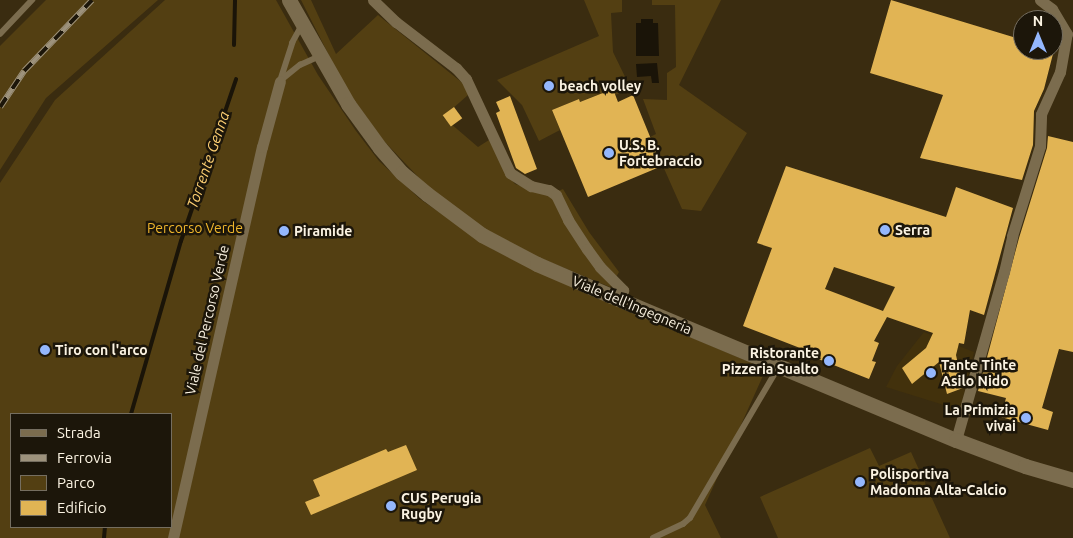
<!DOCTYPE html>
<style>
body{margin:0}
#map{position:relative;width:1073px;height:538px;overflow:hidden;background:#3a2c10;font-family:Ubuntu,sans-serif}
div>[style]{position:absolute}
.built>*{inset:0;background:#42310c}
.green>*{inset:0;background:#533f12}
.water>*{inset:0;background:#1a1408}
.stream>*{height:4px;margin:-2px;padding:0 2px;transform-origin:2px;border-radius:2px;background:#1a1408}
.building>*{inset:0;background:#e1b454;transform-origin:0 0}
.lane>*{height:5.5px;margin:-2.75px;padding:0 2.75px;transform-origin:2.75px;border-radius:2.75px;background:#7b6c4e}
.street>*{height:11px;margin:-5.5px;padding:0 5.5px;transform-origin:5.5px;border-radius:5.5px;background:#7b6c4e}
.secondary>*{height:15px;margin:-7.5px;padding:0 7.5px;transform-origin:7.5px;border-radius:7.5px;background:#7b6c4e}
.rail>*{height:5.5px;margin-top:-2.75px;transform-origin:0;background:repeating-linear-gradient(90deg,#1c160a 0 11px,#9d927c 0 22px);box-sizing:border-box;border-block:1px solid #9d927c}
.dots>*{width:14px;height:14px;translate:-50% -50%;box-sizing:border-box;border:2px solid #1c160a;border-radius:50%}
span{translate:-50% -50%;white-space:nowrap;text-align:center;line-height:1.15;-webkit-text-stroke:5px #1c160a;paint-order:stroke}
.poi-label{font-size:14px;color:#fbf3e2;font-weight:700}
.left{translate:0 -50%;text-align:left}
.right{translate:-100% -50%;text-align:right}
.park-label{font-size:14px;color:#eeb52c}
.street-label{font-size:14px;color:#fbf3e2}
.water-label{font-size:15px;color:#fdcf72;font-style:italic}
.legend{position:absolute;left:10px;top:413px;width:162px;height:115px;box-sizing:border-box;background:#1c160a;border:1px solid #756e60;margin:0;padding:6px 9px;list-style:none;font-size:15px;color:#fbf3e2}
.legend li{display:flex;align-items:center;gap:10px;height:25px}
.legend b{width:25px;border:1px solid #756e60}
.north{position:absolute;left:1013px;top:10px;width:50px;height:50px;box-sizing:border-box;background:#1c160a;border:1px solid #756e60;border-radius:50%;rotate:0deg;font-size:14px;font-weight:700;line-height:20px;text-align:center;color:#fbf3e2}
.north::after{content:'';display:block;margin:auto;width:18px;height:22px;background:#94b7fd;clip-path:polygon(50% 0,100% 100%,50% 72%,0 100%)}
</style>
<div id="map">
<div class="built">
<i style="clip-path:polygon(924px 332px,974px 352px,960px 410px,886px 387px,897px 366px)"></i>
</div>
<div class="green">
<i style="clip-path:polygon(46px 0,158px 0,46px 98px,0 170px,0 46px)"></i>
<i style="clip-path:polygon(evenodd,165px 0,276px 0,318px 75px,356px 131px,379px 161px,420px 199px,494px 250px,570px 286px,766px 369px,705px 505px,721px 538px,0 538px,0 183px,55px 100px,165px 0,11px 414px,171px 414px,171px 527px,11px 527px,11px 414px)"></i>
<i style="clip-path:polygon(301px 0,311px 0,336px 54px,378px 15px,465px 85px,468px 95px,443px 117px,478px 147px,489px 140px,506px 173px,515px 184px,549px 195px,563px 189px,589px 232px,619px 272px,610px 287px,538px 257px,483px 228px,425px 184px,383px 140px,345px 87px)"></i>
<i style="clip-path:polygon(584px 0,622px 0,622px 12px,611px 13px,613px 52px,631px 89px,615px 95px,612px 89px,580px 102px,579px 99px,552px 110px,560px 130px,539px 141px,522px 105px,497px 80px,599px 36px)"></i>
<i style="clip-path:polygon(652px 0,721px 0,679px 85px,747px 133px,701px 211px,682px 209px,650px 137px,656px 134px,643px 99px,667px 100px,667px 73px,676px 67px,675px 5px,652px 5px)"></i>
<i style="clip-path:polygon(870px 448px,879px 466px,911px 452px,950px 538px,778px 538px,760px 497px)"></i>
</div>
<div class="water">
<i style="clip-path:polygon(641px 19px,653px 19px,653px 23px,658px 23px,659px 56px,636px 56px,636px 23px,641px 23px)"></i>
<i style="clip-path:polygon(657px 63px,659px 83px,652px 83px,651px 76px,637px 77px,636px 64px)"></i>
</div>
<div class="stream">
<i style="left:234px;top:45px;width:45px;rotate:-88.7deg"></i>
<i style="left:131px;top:414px;width:180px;rotate:-73.9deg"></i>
<i style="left:181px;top:241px;width:171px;rotate:-71.2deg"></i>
<i style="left:104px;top:538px;width:11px;rotate:-85deg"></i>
</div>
<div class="building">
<i style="clip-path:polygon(891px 0,1023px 40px,1023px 50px,1054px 50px,1044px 89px,1034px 111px,1033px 145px,1022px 180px,920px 158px,943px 95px,870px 73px)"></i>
<i style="clip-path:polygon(613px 89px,618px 102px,633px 95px,662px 166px,588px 197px,552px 110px,579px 99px,580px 102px)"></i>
<i style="clip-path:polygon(510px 96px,537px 169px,525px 174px,516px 168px,496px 113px,500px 111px,496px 102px)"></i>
<i style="left:454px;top:107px;width:14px;height:14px;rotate:54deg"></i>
<i style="clip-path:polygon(1048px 136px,1073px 142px,1073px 352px,1059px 349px,1042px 408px,1053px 412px,1048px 430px,1001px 417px,1006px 398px,978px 391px,1019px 238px,1047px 148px)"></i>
<i style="clip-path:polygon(evenodd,786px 166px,946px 217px,956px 187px,1013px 208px,984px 315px,970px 310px,964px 344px,959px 343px,956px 355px,963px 388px,947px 394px,939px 362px,912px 384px,902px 368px,926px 348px,933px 333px,887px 317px,874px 341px,879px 343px,872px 361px,876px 362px,869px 379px,798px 351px,800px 348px,743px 326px,772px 248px,757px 243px,786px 166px,834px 267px,895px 287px,883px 311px,825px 289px,834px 267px)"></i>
<i style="clip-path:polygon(406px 445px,417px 470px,311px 515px,305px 502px,320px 496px,313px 480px,386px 449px,388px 452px)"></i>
</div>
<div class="lane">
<i style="left:0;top:34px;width:47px;rotate:-46.7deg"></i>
<i style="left:280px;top:81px;width:40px;rotate:-72deg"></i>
<i style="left:292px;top:43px;width:21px;rotate:-61deg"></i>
<i style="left:280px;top:81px;width:26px;rotate:-39deg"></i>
<i style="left:300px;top:65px;width:22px;rotate:-24deg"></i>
<i style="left:653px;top:538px;width:33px;rotate:-25deg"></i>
<i style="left:683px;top:524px;width:9px;rotate:-41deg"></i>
<i style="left:690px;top:518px;width:176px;rotate:-59.6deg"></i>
</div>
<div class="street">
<i style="left:373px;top:0;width:32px;rotate:44deg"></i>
<i style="left:396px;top:22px;width:76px;rotate:37.5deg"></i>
<i style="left:456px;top:68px;width:15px;rotate:48deg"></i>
<i style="left:466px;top:79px;width:104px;rotate:64.9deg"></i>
<i style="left:510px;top:173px;width:25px;rotate:32deg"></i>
<i style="left:531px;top:186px;width:18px;rotate:13deg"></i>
<i style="left:549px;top:190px;width:9px;rotate:36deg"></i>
<i style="left:556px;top:195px;width:28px;rotate:64deg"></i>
<i style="left:568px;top:220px;width:35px;rotate:57deg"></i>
<i style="left:587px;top:249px;width:22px;rotate:54deg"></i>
<i style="left:600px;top:267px;width:33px;rotate:45deg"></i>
<i style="left:623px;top:290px;width:11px;rotate:112deg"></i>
<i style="left:956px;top:440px;width:175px;rotate:-74.1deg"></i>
<i style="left:1004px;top:272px;width:37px;rotate:-77deg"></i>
<i style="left:1012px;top:236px;width:94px;rotate:-72.7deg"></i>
<i style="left:1040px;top:146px;width:32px;rotate:-88deg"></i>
<i style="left:1041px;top:114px;width:46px;rotate:-65.7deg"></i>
<i style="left:1060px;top:72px;width:39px;rotate:-80deg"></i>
<i style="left:1067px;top:34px;width:29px;rotate:-121deg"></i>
<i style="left:1052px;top:9px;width:15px;rotate:-143deg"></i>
<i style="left:173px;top:538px;width:401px;rotate:-77.2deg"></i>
<i style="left:262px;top:147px;width:68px;rotate:-74.7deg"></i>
</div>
<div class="secondary">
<i style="left:289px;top:0;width:120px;rotate:60.4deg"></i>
<i style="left:348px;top:104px;width:54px;rotate:54deg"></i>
<i style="left:380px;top:148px;width:33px;rotate:49deg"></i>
<i style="left:402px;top:173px;width:33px;rotate:40deg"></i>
<i style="left:427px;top:194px;width:69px;rotate:36.7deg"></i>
<i style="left:482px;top:235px;width:62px;rotate:27.8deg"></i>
<i style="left:537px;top:264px;width:78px;rotate:23.3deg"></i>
<i style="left:609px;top:295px;width:376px;rotate:22.7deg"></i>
<i style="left:956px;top:440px;width:74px;rotate:20.6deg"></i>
<i style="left:1025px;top:466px;width:50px;rotate:16.3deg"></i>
</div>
<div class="rail">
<i style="left:0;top:107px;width:43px;rotate:-56.3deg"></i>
<i style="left:24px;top:71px;width:98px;rotate:-46.2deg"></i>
</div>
<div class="dots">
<i style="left:549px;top:86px;background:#94b7fd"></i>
<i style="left:609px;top:153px;background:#94b7fd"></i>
<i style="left:885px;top:230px;background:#94b7fd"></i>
<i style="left:284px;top:231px;background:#94b7fd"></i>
<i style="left:45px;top:350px;background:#94b7fd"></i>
<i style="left:829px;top:361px;background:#94b7fd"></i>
<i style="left:931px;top:373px;background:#94b7fd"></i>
<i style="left:1026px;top:418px;background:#94b7fd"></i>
<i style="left:860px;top:482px;background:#94b7fd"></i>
<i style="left:391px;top:506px;background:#94b7fd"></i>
</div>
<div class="poi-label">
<span class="left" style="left:559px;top:86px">beach volley</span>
<span class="left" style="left:619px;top:153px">U.S. B.<br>Fortebraccio</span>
<span class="left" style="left:895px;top:230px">Serra</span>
<span class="left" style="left:294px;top:231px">Piramide</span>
<span class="left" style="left:55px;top:350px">Tiro con l'arco</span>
<span class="right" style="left:819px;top:361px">Ristorante<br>Pizzeria Sualto</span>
<span class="left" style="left:941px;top:373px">Tante Tinte<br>Asilo Nido</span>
<span class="right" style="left:1016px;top:418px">La Primizia<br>vivai</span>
<span class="left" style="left:870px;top:482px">Polisportiva<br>Madonna Alta-Calcio</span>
<span class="left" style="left:401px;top:506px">CUS Perugia<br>Rugby</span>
</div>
<div class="park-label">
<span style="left:195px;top:228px">Percorso Verde</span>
</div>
<div class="street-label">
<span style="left:632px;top:305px;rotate:23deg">Viale dell'Ingegneria</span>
<span style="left:207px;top:320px;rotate:-77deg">Viale del Percorso Verde</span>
</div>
<div class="water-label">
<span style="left:208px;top:160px;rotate:-71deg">Torrente Genna</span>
</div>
<ul class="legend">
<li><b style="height:6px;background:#7b6c4e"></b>Strada</li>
<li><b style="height:6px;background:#9d927c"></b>Ferrovia</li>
<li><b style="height:14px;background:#533f12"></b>Parco</li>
<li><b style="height:14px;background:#e1b454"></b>Edificio</li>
</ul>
<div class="north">N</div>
</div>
